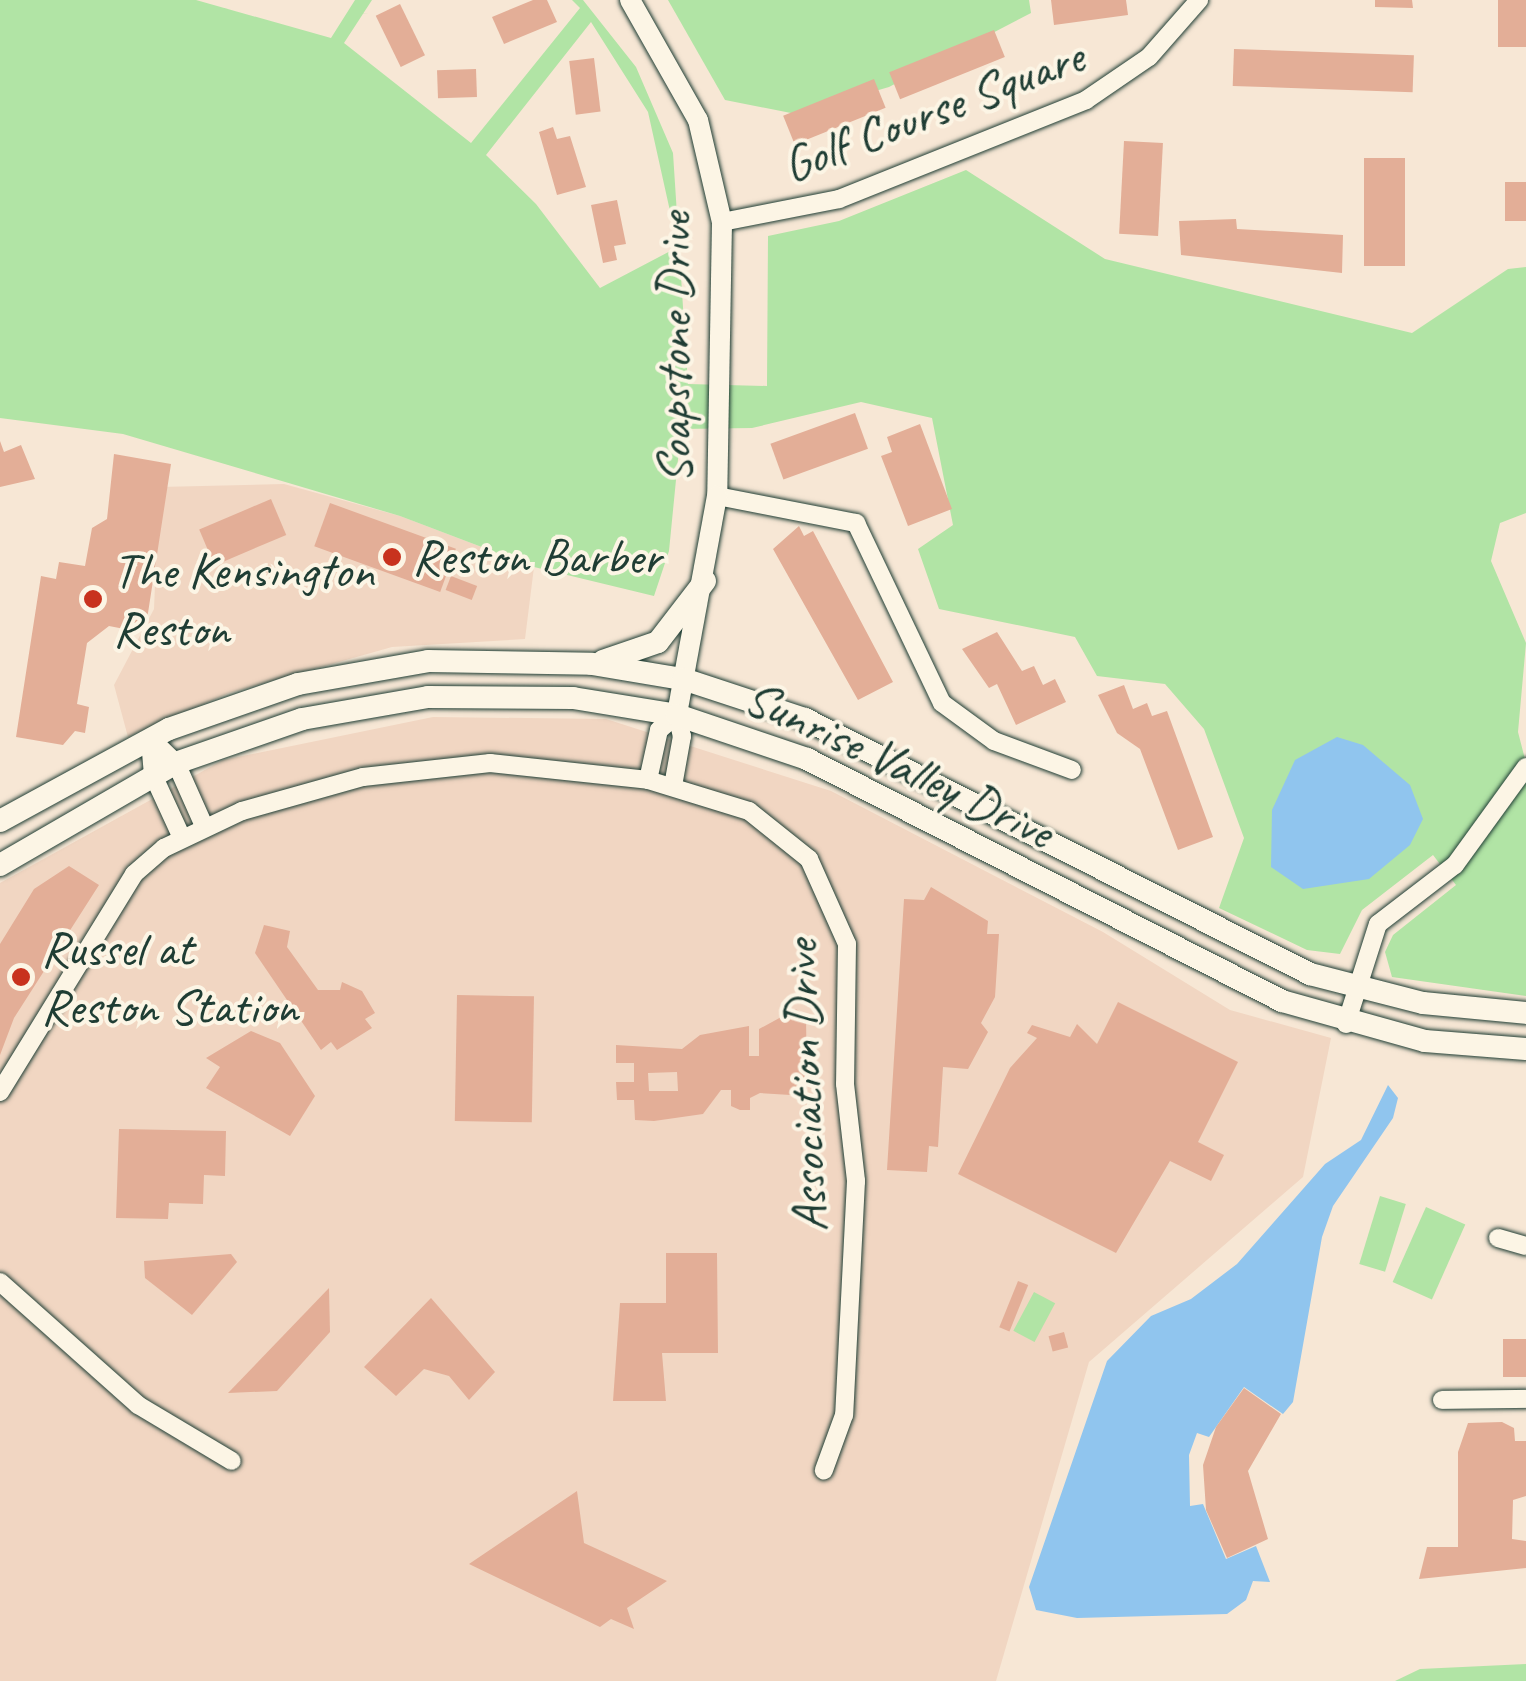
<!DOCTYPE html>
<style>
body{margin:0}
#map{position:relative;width:1526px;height:1681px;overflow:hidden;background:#f7e7d5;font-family:Caveat,sans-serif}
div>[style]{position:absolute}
.built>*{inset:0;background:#f1d6c2}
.green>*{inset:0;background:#b1e4a5;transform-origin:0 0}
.water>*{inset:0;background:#90c5ee}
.building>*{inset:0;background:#e3ae97;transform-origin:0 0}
.roads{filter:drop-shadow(0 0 2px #1f3d34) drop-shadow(0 0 2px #1f3d34)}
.minor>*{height:18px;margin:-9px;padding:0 9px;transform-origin:9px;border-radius:9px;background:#fcf5e5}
.tertiary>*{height:20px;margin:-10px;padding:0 10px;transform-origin:10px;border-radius:10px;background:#fcf5e5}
.secondary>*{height:22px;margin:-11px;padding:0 11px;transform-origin:11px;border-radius:11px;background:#fcf5e5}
.dots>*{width:28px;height:28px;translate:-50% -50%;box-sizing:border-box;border:5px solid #fcf5e5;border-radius:50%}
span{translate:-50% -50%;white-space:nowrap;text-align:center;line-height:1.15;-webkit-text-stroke:8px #fcf5e5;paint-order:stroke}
.street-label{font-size:50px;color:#1f3d34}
.poi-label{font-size:50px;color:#1f3d34}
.left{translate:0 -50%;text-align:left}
</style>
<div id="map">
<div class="built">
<i style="clip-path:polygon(284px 484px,400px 516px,534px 567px,525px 639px,392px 647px,229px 693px,128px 737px,114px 685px,154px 609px,159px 487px)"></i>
<i style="clip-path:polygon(433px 717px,606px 719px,831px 791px,1103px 932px,1230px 1010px,1331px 1038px,1303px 1177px,1089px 1362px,996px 1681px,0 1681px,0 883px,223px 760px)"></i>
</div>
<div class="green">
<i style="clip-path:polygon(evenodd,0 0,196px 0,331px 38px,355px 0,372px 0,344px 43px,471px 143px,580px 8px,572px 0,583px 0,636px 67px,673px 153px,688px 384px,767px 386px,768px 236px,839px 221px,966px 170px,1105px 259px,1412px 333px,1508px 269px,1526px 267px,1526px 513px,1500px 523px,1491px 561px,1526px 643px,1518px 732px,1526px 763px,1526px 996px,1392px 977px,1385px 952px,1393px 935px,1456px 885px,1433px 855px,1362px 910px,1340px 954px,1307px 950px,1219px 908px,1244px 838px,1204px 729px,1165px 684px,1097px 676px,1075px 637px,939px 609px,918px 549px,953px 525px,932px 418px,861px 402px,752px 428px,681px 429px,669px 551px,654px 596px,534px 567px,400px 516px,123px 434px,0 418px,0 0,591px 22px,648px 112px,678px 247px,600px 288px,536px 204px,486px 155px,591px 22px)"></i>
<i style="clip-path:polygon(668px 0,1029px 0,1031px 13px,889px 87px,796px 114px,725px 100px)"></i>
<i style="left:1380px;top:1196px;width:27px;height:71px;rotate:17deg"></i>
<i style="left:1426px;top:1207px;width:43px;height:82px;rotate:24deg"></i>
<i style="left:1034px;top:1292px;width:24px;height:44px;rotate:28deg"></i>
<i style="clip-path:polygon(1526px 1664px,1526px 1681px,1395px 1681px,1420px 1669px)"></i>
</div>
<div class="water">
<i style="clip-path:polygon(1337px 737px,1363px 745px,1410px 785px,1423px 819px,1410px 845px,1369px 879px,1303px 889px,1271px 867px,1272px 810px,1295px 760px)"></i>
<i style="clip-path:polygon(1388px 1085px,1398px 1098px,1393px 1118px,1333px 1206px,1322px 1237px,1293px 1402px,1283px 1414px,1244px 1387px,1209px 1437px,1197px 1433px,1189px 1455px,1190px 1506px,1203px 1504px,1226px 1559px,1256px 1546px,1270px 1582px,1253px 1581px,1246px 1600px,1227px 1614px,1077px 1618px,1036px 1610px,1029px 1587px,1107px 1361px,1151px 1316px,1191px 1299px,1237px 1264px,1325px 1164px,1361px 1140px)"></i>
</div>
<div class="building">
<i style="clip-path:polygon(533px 0,547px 0,557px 22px,504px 44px,492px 17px)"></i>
<i style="clip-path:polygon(1051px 0,1126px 0,1128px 15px,1054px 25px)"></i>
<i style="clip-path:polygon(1375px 0,1412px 0,1413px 8px,1375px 7px)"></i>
<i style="left:1498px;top:0;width:28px;height:47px"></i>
<i style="left:400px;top:4px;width:57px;height:27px;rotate:64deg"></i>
<i style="left:994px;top:30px;width:29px;height:113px;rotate:68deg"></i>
<i style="left:1234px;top:49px;width:180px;height:37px;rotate:2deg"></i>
<i style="left:594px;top:58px;width:54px;height:25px;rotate:83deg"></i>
<i style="left:476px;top:69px;width:28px;height:39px;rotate:88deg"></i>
<i style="left:874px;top:79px;width:31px;height:98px;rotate:68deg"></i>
<i style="clip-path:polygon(553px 127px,557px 139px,570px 136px,586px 187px,557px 195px,539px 132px)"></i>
<i style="left:1124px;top:141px;width:39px;height:93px;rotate:3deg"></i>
<i style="left:1364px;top:158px;width:41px;height:108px"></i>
<i style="left:1526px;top:182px;width:39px;height:21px;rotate:90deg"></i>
<i style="clip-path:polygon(617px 200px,626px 244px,614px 246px,617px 260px,603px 263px,591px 205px)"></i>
<i style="clip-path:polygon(1236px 219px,1237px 229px,1343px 235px,1342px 273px,1181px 255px,1179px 221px)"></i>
<i style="left:855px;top:413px;width:38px;height:90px;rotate:70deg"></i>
<i style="clip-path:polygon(920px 424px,952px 509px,908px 526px,881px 456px,892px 452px,887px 437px)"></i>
<i style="clip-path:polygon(0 441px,4px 452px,21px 445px,35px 479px,0 487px)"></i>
<i style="clip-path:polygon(114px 454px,171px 464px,148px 613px,140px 632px,109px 626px,87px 643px,77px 704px,89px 707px,85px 733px,75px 731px,63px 745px,16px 737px,41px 576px,56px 579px,59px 562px,85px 566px,92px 528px,107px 519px)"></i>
<i style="left:271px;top:499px;width:39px;height:78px;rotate:67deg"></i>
<i style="left:330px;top:503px;width:134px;height:46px;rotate:20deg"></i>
<i style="clip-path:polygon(799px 526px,804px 536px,813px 531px,893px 682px,858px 700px,773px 549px)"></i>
<i style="left:451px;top:576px;width:28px;height:15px;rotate:21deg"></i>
<i style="clip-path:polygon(997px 632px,1022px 671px,1034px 666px,1043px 685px,1055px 679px,1066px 702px,1016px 725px,997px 684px,989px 688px,962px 649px)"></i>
<i style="clip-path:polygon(1124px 685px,1133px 709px,1147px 703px,1152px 716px,1167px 711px,1213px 837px,1178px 850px,1140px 749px,1117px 733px,1098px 695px)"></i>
<i style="clip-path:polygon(69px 866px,99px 885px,14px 1018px,0 1055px,0 944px,34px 889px)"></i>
<i style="clip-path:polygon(931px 887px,988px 921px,987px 934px,999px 934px,995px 997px,981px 1023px,988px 1032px,968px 1069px,943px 1067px,938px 1147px,929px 1146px,927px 1172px,887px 1170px,904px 899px,924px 900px)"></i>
<i style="clip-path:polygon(264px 925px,290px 931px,287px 947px,318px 990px,340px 990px,342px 982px,362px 991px,375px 1013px,365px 1019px,372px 1028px,337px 1050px,331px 1042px,321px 1050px,255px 953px)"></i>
<i style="left:457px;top:995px;width:77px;height:126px;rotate:1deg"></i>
<i style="clip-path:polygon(1118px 1002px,1238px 1062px,1198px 1142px,1224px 1155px,1211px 1181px,1170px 1161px,1116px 1253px,958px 1174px,1010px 1068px,1037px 1038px,1027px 1033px,1032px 1025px,1070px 1037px,1077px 1024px,1097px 1044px)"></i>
<i style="clip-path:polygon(evenodd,796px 1009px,806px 1015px,807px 1096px,760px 1093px,750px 1098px,750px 1110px,740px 1110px,731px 1106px,731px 1090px,721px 1090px,703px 1114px,654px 1121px,635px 1120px,634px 1100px,617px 1100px,616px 1082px,634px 1082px,634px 1063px,616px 1063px,616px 1045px,682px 1049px,700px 1035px,749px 1026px,749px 1056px,759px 1056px,759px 1029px,796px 1009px,677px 1072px,678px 1091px,649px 1091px,648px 1073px,677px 1072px)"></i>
<i style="clip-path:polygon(251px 1031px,280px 1043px,315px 1096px,290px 1136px,206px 1088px,220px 1067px,206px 1058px)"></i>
<i style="clip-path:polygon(119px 1129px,226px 1131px,225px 1176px,204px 1175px,203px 1204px,169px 1203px,168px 1219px,116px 1218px)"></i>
<i style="clip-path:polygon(666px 1253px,717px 1253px,718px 1353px,662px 1353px,666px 1401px,613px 1401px,620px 1303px,666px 1303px)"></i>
<i style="clip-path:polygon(231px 1254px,237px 1262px,192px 1315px,145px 1278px,144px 1261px)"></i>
<i style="left:1018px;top:1281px;width:11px;height:50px;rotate:22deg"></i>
<i style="clip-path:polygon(329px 1288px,330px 1332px,277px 1391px,228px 1393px)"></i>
<i style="clip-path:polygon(431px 1298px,495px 1372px,469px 1400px,449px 1376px,424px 1369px,396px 1396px,364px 1367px)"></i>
<i style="left:1064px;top:1332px;width:16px;height:16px;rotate:75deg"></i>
<i style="left:1503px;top:1339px;width:23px;height:38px"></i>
<i style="clip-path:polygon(1244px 1388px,1281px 1414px,1248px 1471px,1268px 1539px,1227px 1558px,1206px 1510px,1203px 1465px,1216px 1427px)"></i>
<i style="clip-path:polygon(1502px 1422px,1514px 1428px,1515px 1441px,1526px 1441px,1526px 1496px,1513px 1500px,1512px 1539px,1526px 1541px,1526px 1568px,1419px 1579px,1427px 1547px,1458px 1547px,1458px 1452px,1468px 1423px)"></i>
<i style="clip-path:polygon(577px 1491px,584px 1543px,667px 1581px,627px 1608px,634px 1629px,611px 1619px,600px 1627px,469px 1564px)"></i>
</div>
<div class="roads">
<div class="minor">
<i style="left:722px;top:222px;width:119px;rotate:-11.1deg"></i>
<i style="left:839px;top:199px;width:266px;rotate:-21.8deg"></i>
<i style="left:1086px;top:100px;width:76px;rotate:-34.3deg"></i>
<i style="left:1149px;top:57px;width:76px;rotate:-48.7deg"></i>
<i style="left:717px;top:496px;width:142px;rotate:11deg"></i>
<i style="left:856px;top:523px;width:199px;rotate:64.5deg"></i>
<i style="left:942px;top:703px;width:64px;rotate:36.2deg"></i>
<i style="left:994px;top:741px;width:83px;rotate:20.4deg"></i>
<i style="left:648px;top:780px;width:51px;rotate:-77.6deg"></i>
<i style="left:659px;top:730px;width:23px;rotate:-40deg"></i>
<i style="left:677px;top:715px;width:22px;rotate:77deg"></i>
<i style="left:682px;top:736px;width:51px;rotate:100.2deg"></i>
<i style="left:182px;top:838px;width:69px;rotate:-114.7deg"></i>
<i style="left:153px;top:775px;width:37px;rotate:-95deg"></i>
<i style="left:150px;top:738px;width:36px;rotate:44deg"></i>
<i style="left:176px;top:763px;width:69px;rotate:66deg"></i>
<i style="left:1346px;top:1024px;width:105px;rotate:-72.3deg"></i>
<i style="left:1378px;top:924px;width:97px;rotate:-37.5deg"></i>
<i style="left:1455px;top:865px;width:121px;rotate:-54.1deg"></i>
<i style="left:0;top:1092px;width:256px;rotate:-58.4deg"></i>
<i style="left:134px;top:874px;width:40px;rotate:-41deg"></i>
<i style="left:164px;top:848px;width:86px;rotate:-25.4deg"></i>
<i style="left:242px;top:811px;width:126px;rotate:-15.7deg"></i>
<i style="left:363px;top:777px;width:128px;rotate:-6.3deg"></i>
<i style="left:490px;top:763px;width:159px;rotate:6.1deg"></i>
<i style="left:648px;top:780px;width:106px;rotate:17.1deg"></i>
<i style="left:749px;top:811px;width:77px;rotate:38.7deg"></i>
<i style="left:809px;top:859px;width:93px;rotate:65.9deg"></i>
<i style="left:847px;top:944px;width:140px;rotate:90.8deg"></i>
<i style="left:845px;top:1084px;width:98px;rotate:83.5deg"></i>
<i style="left:856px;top:1181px;width:234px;rotate:92.9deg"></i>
<i style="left:844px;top:1415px;width:59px;rotate:110deg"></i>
<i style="left:1498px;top:1238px;width:29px;rotate:16deg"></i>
<i style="left:0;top:1282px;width:185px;rotate:41.7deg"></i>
<i style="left:138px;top:1405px;width:109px;rotate:30.8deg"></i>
<i style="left:1442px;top:1400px;width:84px;rotate:-0.7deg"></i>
</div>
<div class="tertiary">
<i style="left:630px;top:0;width:138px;rotate:60.5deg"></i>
<i style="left:698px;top:120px;width:105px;rotate:76.8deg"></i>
<i style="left:722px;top:222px;width:274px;rotate:91deg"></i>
<i style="left:717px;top:496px;width:223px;rotate:100.4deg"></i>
</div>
<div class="secondary">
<i style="left:603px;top:661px;width:58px;rotate:-19.1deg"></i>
<i style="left:658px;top:642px;width:77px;rotate:-52.4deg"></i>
<i style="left:0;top:821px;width:192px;rotate:-28.6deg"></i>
<i style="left:169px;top:729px;width:137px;rotate:-19.2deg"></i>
<i style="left:298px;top:684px;width:132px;rotate:-10deg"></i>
<i style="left:428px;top:661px;width:164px;rotate:1deg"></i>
<i style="left:592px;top:664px;width:92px;rotate:9.4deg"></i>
<i style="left:683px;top:679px;width:128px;rotate:18.2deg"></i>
<i style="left:805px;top:719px;width:566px;rotate:26.79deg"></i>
<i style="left:1310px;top:974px;width:117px;rotate:14.4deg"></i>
<i style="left:1423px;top:1003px;width:103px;rotate:5.5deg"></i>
<i style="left:0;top:865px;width:203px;rotate:-30.1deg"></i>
<i style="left:176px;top:763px;width:133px;rotate:-19.2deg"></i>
<i style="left:302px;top:719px;width:128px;rotate:-9.9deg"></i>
<i style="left:428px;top:697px;width:145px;rotate:0.4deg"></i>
<i style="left:573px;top:698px;width:105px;rotate:9.3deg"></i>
<i style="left:677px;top:715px;width:137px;rotate:18.7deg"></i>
<i style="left:807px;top:759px;width:533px;rotate:27deg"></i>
<i style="left:1282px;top:1001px;width:148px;rotate:15.6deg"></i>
<i style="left:1425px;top:1041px;width:101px;rotate:4.5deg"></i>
</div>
</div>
<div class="dots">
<i style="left:392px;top:557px;background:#c8321e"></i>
<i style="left:93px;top:599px;background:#c8321e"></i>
<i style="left:21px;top:977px;background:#c8321e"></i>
</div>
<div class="street-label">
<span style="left:933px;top:111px;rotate:-21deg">Golf Course Square</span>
<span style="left:674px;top:348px;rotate:-90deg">Soapstone Drive</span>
<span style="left:899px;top:764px;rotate:25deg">Sunrise Valley Drive</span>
<span style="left:805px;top:1086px;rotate:-92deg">Association Drive</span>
</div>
<div class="poi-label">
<span class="left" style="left:412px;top:557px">Reston Barber</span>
<span class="left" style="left:113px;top:599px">The Kensington<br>Reston</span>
<span class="left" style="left:41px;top:977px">Russel at<br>Reston Station</span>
</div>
</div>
